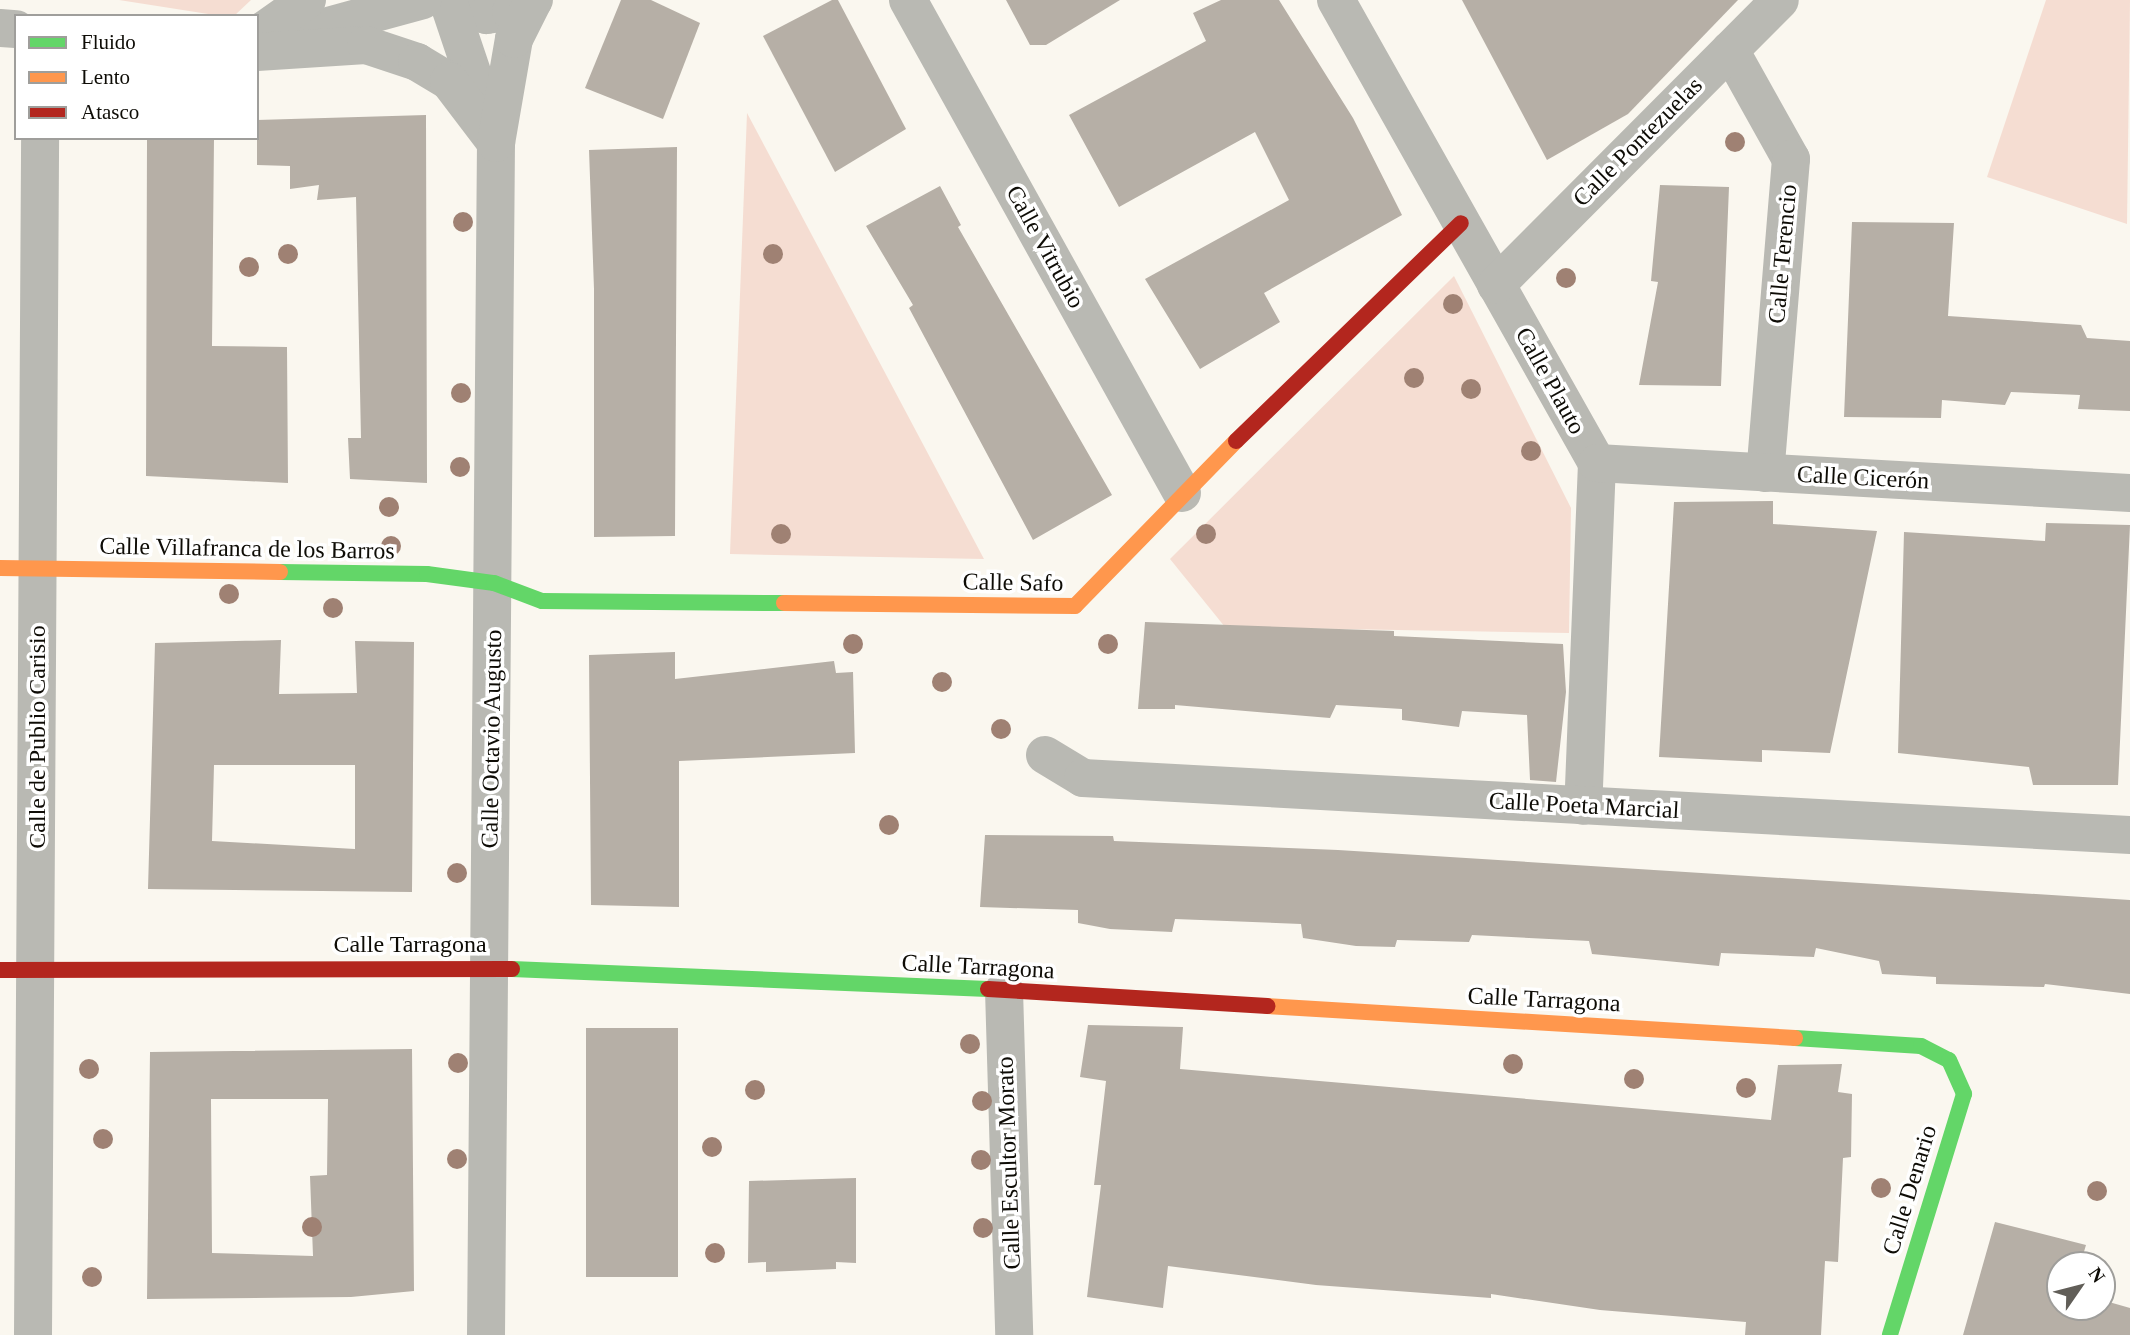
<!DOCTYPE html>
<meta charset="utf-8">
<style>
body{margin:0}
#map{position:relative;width:2130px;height:1335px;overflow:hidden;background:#faf7ef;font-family:Georgia,serif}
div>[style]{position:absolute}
.green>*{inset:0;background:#f5ddd2}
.building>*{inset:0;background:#b6afa6;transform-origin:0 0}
.street>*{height:38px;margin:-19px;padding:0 19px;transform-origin:19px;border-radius:19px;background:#b9b9b3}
.fast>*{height:16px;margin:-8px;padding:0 8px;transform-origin:8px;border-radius:8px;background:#63d668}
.slow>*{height:16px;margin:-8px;padding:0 8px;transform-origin:8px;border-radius:8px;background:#ff974d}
.jam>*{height:16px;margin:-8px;padding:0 8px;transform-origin:8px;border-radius:8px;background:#b3261e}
.trees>*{width:20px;height:20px;margin:-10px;border-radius:50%;background:#9f8173}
span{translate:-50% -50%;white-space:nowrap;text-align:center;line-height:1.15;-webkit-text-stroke:7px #fff;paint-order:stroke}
.street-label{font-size:24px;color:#0e0c06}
.legend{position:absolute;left:14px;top:14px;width:245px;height:126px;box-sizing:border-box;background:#fff;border:2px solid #9f9e9b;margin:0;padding:9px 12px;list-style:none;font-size:21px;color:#0e0c06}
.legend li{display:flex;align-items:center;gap:14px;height:35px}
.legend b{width:35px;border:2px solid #9f9e9b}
.north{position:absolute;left:2046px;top:1251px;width:70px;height:70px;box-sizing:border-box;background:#fff;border:2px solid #9f9e9b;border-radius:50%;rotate:55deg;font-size:19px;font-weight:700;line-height:28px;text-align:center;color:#0e0c06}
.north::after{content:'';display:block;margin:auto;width:24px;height:32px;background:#615e58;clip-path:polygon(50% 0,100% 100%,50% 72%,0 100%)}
</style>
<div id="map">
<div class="green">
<i style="clip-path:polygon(119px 0,251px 0,234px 16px,221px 16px)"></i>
<i style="clip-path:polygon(2046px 0,2130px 0,2127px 224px,1987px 177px)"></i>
<i style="clip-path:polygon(747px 113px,984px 559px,730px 554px)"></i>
<i style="clip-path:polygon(1454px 276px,1571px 508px,1569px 633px,1225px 627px,1170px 559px)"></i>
</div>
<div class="building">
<i style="clip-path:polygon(621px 0,651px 0,700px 23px,663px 119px,585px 88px)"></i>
<i style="clip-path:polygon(832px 0,838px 0,906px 129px,835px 172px,763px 36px)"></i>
<i style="clip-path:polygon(1006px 0,1120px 0,1046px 45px,1030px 45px)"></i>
<i style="clip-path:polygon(1221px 0,1279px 0,1353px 118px,1402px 215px,1264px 293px,1280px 322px,1200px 369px,1145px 279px,1289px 200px,1255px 132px,1119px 207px,1069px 115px,1206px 41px,1193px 13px)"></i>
<i style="clip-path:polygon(1462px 0,1738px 0,1628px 114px,1547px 160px)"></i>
<i style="clip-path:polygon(426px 115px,427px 483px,350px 479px,348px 438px,361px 438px,356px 197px,317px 200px,319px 185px,290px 189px,290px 166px,257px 165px,257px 120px)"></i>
<i style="clip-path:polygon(147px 138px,214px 138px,212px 346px,287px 347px,288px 483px,146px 476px)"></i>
<i style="clip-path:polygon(677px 147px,675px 536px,594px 537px,594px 289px,589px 150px)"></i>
<i style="clip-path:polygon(1660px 185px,1729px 187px,1721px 386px,1639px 385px,1658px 282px,1651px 281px)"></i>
<i style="clip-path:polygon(940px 186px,961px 225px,958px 227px,1112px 495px,1033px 540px,909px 308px,913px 305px,866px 226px)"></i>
<i style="clip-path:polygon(1852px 222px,1954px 223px,1948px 316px,2081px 325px,2087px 338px,2130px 341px,2130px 411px,2078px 409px,2080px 395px,2011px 392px,2005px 405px,1942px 400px,1941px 418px,1844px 417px)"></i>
<i style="clip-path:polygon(1773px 501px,1773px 524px,1877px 531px,1830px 753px,1762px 750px,1762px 762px,1659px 757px,1674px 502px)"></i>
<i style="clip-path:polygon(2046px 523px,2130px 525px,2118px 785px,2033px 785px,2029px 767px,1898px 753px,1904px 532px,2045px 541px)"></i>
<i style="clip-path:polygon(1145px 622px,1394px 631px,1394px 636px,1563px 644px,1566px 692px,1556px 782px,1530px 780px,1527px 715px,1462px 711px,1459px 727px,1402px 720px,1402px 709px,1336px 705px,1330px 718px,1175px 705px,1175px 709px,1138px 709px)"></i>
<i style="clip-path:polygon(evenodd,281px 640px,279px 694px,357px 693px,355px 641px,414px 642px,412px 892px,148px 889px,155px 643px,281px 640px,214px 765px,355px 765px,355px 849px,212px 841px,214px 765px)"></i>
<i style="clip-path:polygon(675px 652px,675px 679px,834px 661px,836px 673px,853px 672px,855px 753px,679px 761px,679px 907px,591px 905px,589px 655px)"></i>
<i style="clip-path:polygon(985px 835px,1113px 836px,1114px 841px,1338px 850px,2130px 900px,2130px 994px,2045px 984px,2044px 987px,1936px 984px,1936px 977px,1882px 974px,1879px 961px,1816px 948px,1814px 957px,1721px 953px,1719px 966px,1592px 954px,1589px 941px,1472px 935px,1469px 942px,1397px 940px,1395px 947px,1356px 946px,1303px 938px,1301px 924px,1175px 919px,1172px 932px,1110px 929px,1078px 923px,1078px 910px,980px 907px)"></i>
<i style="clip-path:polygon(1088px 1025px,1183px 1027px,1180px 1069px,1771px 1120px,1778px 1065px,1842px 1064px,1838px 1092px,1852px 1094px,1851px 1157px,1843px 1158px,1838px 1262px,1825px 1261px,1821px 1335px,1745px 1335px,1746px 1322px,1600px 1310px,1491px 1294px,1491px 1298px,1316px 1285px,1168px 1266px,1163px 1308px,1087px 1297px,1101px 1185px,1094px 1185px,1106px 1081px,1080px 1077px)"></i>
<i style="left:678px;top:1028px;width:249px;height:92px;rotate:90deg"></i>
<i style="clip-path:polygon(evenodd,412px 1049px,414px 1291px,351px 1297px,147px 1299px,150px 1052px,412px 1049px,211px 1099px,328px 1099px,327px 1175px,310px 1176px,313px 1256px,212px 1253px,211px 1099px)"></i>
<i style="clip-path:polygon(856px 1178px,856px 1263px,836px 1262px,836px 1269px,766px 1272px,766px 1262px,748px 1263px,749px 1181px)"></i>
<i style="clip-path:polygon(1995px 1222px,2086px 1245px,2080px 1265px,2060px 1265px,2060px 1307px,2102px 1307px,2102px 1300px,2130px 1308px,2130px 1335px,1963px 1335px)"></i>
</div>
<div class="street">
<i style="left:443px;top:0;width:46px;rotate:19.2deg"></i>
<i style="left:486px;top:15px;width:25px;rotate:-7deg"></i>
<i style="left:511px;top:12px;width:26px;rotate:-28deg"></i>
<i style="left:908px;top:0;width:564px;rotate:60.94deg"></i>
<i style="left:1336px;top:0;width:531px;rotate:60.59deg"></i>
<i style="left:1597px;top:463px;width:343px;rotate:92.3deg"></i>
<i style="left:449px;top:4px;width:113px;rotate:71.4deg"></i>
<i style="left:0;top:28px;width:16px;rotate:4deg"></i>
<i style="left:306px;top:32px;width:121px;rotate:-15.3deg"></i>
<i style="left:257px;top:35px;width:61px;rotate:-35deg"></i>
<i style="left:1730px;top:50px;width:125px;rotate:60.8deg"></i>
<i style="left:1791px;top:159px;width:315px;rotate:94.7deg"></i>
<i style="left:257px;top:52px;width:109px;rotate:-3.7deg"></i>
<i style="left:366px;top:45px;width:54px;rotate:18.4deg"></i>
<i style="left:417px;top:62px;width:37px;rotate:31deg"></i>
<i style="left:449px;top:81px;width:78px;rotate:52.8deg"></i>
<i style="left:1496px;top:285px;width:402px;rotate:-45.1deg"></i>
<i style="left:1597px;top:463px;width:534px;rotate:3.22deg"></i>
<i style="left:1045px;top:755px;width:44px;rotate:31.2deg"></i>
<i style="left:1083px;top:778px;width:1049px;rotate:3.12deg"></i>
<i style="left:1004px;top:990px;width:345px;rotate:88.3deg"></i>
<i style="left:33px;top:1335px;width:1197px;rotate:-89.66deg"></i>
<i style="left:486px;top:1335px;width:1192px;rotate:-89.52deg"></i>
<i style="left:496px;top:143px;width:106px;rotate:-80.2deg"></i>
<i style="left:514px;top:39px;width:42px;rotate:-63.4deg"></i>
</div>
<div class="fast">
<i style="left:280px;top:572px;width:147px;rotate:0.8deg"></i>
<i style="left:427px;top:574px;width:68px;rotate:7.7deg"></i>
<i style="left:494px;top:583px;width:51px;rotate:20.6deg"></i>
<i style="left:542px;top:601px;width:242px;rotate:0.5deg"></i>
<i style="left:512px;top:969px;width:476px;rotate:2.4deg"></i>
<i style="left:1795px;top:1038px;width:126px;rotate:3.6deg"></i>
<i style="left:1921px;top:1046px;width:31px;rotate:27deg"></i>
<i style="left:1949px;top:1060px;width:37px;rotate:66deg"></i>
<i style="left:1964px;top:1094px;width:252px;rotate:107.1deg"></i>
</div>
<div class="slow">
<i style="left:0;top:568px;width:280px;rotate:0.8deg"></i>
<i style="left:784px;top:603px;width:291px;rotate:0.6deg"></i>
<i style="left:1075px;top:606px;width:231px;rotate:-45.7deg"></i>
<i style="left:1267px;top:1006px;width:529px;rotate:3.47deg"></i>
</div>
<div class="jam">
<i style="left:1236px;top:441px;width:313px;rotate:-44.1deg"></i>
<i style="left:0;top:970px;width:512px;rotate:-0.11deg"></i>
<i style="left:988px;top:989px;width:280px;rotate:3.5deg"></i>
</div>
<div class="trees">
<i style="left:1735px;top:142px"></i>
<i style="left:463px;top:222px"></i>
<i style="left:288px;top:254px"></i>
<i style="left:773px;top:254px"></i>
<i style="left:249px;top:267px"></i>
<i style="left:1566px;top:278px"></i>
<i style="left:1453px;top:304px"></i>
<i style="left:1414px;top:378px"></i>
<i style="left:1471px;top:389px"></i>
<i style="left:461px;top:393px"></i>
<i style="left:1531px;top:451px"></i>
<i style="left:460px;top:467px"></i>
<i style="left:389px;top:507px"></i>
<i style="left:781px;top:534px"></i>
<i style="left:1206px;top:534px"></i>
<i style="left:391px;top:546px"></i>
<i style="left:229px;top:594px"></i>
<i style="left:333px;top:608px"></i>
<i style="left:853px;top:644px"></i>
<i style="left:1108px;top:644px"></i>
<i style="left:942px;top:682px"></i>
<i style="left:1001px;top:729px"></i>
<i style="left:889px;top:825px"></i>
<i style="left:457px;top:873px"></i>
<i style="left:970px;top:1044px"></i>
<i style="left:458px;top:1063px"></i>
<i style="left:1513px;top:1064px"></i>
<i style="left:89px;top:1069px"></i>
<i style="left:1634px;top:1079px"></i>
<i style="left:1746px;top:1088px"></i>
<i style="left:755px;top:1090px"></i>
<i style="left:982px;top:1101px"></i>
<i style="left:103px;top:1139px"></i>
<i style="left:712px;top:1147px"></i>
<i style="left:457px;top:1159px"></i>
<i style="left:981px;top:1160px"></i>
<i style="left:1881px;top:1188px"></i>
<i style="left:2097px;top:1191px"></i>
<i style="left:312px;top:1227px"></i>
<i style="left:983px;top:1228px"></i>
<i style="left:715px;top:1253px"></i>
<i style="left:92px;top:1277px"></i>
</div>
<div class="street-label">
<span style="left:1638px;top:142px;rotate:-45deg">Calle Pontezuelas</span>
<span style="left:1045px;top:247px;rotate:61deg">Calle Vitrubio</span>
<span style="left:1783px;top:254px;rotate:-85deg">Calle Terencio</span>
<span style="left:1550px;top:381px;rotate:61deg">Calle Plauto</span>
<span style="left:1863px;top:478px;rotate:3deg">Calle Cicerón</span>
<span style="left:247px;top:549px;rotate:1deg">Calle Villafranca de los Barros</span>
<span style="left:1013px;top:583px;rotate:1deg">Calle Safo</span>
<span style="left:38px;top:737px;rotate:-90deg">Calle de Publio Carisio</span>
<span style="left:492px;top:739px;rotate:-89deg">Calle Octavio Augusto</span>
<span style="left:1584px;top:806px;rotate:3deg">Calle Poeta Marcial</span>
<span style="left:410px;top:945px">Calle Tarragona</span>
<span style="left:978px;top:967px;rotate:3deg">Calle Tarragona</span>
<span style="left:1544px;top:1000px;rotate:3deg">Calle Tarragona</span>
<span style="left:1009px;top:1163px;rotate:-92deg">Calle Escultor Morato</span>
<span style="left:1910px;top:1190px;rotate:-73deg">Calle Denario</span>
</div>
<ul class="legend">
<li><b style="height:9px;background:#63d668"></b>Fluido</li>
<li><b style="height:9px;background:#ff974d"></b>Lento</li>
<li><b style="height:9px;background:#b3261e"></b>Atasco</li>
</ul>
<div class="north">N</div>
</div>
